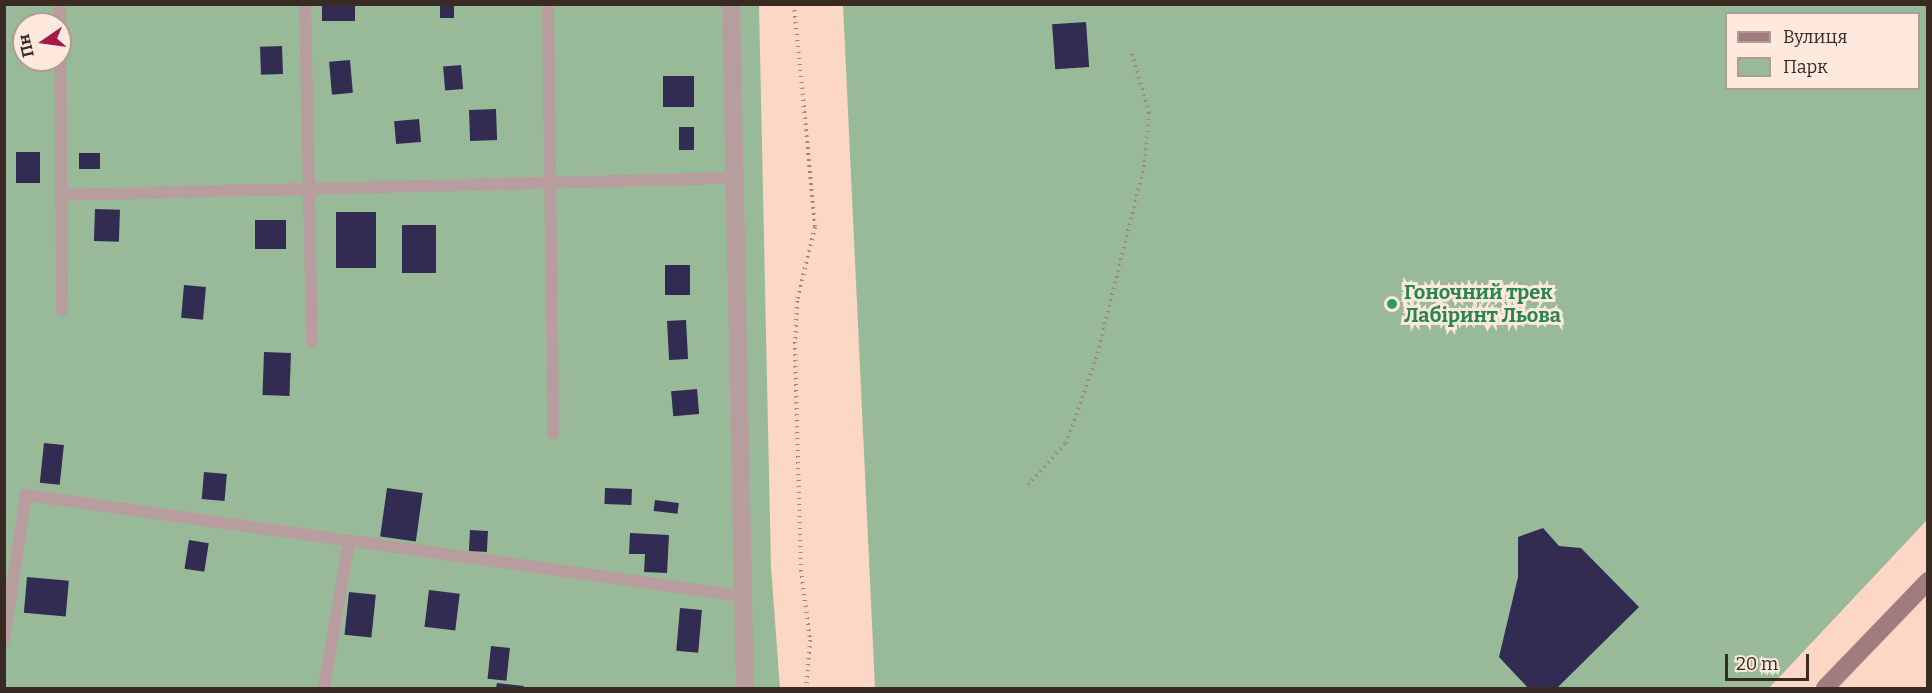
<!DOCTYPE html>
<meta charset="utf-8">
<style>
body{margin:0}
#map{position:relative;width:1932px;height:693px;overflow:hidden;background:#fdd7c5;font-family:Bitter,serif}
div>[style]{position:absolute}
.green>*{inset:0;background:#99ba98}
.building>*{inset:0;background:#322c53;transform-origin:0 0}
.path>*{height:4px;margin-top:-2px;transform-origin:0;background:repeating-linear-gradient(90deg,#a18679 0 1.5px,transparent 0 6px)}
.lane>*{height:12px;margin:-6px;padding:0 6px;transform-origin:6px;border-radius:6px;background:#b79d9e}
.street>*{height:18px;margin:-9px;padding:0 9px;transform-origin:9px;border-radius:9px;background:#b79d9e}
.secondary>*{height:18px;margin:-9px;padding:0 9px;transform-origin:9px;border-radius:9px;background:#a17c7e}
.dots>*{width:16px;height:16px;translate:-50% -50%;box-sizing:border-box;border:3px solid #ffe8dd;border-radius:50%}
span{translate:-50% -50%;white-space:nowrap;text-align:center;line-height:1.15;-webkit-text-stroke:6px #ffe8dd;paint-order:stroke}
.leisure-label{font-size:20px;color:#27864d;font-weight:700}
.left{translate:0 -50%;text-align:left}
.frame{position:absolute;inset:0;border:6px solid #392b23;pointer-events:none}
.legend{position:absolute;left:1725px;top:12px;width:195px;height:78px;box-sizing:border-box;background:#ffe8dd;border:2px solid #b09c93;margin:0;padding:8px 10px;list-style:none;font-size:18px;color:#392b23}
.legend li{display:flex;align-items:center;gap:12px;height:30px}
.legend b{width:30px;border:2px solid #b09c93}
.north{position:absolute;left:12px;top:12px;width:60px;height:60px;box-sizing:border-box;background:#ffe8dd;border:2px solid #b09c93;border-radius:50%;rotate:257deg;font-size:16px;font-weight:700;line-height:24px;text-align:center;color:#392b23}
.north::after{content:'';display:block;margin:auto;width:21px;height:27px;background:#aa1648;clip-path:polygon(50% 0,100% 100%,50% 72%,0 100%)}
.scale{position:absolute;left:1725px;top:654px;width:84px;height:27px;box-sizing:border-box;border:3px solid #392b23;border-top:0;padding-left:8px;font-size:18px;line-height:21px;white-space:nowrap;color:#392b23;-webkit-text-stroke:4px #ffe8dd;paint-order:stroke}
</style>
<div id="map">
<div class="green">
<i style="clip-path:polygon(evenodd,4px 5px,759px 5px,771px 567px,780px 688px,5px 688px,4px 5px,24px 24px,60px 24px,60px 60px,24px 60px,24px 24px)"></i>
<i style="clip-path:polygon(evenodd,843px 5px,1927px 5px,1927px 520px,1769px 688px,875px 688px,843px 5px,1726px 14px,1918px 14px,1918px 88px,1726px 88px,1726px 14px)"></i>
</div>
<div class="building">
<i style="left:322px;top:4px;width:33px;height:17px"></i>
<i style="left:440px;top:4px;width:14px;height:14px"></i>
<i style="left:1086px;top:22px;width:45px;height:34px;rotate:86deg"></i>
<i style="left:282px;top:46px;width:28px;height:22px;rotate:88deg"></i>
<i style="left:350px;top:60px;width:33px;height:21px;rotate:85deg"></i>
<i style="left:461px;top:65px;width:24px;height:18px;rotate:85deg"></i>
<i style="left:663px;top:76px;width:31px;height:31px"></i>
<i style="left:496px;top:109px;width:31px;height:27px;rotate:88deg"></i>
<i style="left:419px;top:119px;width:23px;height:25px;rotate:85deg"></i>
<i style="left:679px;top:127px;width:15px;height:23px"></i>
<i style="left:16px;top:152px;width:24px;height:31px"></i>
<i style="left:100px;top:153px;width:16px;height:21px;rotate:90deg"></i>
<i style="left:95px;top:209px;width:25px;height:32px;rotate:2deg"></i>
<i style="left:336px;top:212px;width:40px;height:56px"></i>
<i style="left:255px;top:220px;width:31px;height:29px"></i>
<i style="left:402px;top:225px;width:34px;height:48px"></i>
<i style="left:690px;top:265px;width:30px;height:25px;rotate:90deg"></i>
<i style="left:184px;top:285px;width:22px;height:33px;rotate:5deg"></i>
<i style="left:686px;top:320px;width:39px;height:19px;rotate:87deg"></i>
<i style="left:264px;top:352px;width:27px;height:43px;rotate:2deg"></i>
<i style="left:697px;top:389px;width:25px;height:26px;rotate:85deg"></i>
<i style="left:44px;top:443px;width:20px;height:40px;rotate:6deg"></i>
<i style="left:204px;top:472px;width:23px;height:27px;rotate:5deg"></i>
<i style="left:387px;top:488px;width:36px;height:49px;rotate:8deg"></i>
<i style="left:605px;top:488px;width:27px;height:16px;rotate:2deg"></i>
<i style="left:655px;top:500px;width:24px;height:11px;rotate:7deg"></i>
<i style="clip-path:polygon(1543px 528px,1559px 546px,1581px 548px,1639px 607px,1557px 688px,1528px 688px,1499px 657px,1518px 577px,1518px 537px)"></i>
<i style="left:470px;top:530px;width:18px;height:21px;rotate:3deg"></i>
<i style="clip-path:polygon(630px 533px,669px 535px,667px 573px,644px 572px,645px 554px,629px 554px)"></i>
<i style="left:189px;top:540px;width:20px;height:29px;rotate:9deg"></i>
<i style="left:27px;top:577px;width:42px;height:36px;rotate:5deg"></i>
<i style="left:429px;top:590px;width:31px;height:37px;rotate:7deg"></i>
<i style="left:349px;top:592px;width:27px;height:43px;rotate:6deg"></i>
<i style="left:680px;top:608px;width:22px;height:43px;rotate:5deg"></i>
<i style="left:491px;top:646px;width:19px;height:33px;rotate:6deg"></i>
<i style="clip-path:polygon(497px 683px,524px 686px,523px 688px,496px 688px)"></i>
</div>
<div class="path">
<i style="left:794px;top:4px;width:224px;rotate:84.6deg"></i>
<i style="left:815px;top:227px;width:76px;rotate:103.7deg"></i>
<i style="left:797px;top:301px;width:41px;rotate:92.8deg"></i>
<i style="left:795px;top:342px;width:228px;rotate:88.5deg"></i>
<i style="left:801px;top:570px;width:71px;rotate:82.7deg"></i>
<i style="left:810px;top:640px;width:48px;rotate:94.8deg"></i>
<i style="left:1028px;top:485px;width:57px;rotate:-47.9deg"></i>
<i style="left:1066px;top:443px;width:89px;rotate:-70.3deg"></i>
<i style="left:1096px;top:359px;width:203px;rotate:-76deg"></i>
<i style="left:1145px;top:162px;width:49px;rotate:-85.3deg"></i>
<i style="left:1149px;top:113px;width:65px;rotate:-106.2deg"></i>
</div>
<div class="lane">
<i style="left:60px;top:4px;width:306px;rotate:89.6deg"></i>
<i style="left:305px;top:4px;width:339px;rotate:88.8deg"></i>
<i style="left:548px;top:4px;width:430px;rotate:89.3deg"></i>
<i style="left:63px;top:195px;width:671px;rotate:-1.45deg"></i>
<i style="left:4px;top:640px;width:147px;rotate:-81.4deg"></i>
<i style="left:26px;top:495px;width:722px;rotate:8.04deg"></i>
<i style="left:324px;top:688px;width:149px;rotate:-80.3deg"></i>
</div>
<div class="street">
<i style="left:731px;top:4px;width:684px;rotate:88.83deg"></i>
</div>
<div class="secondary">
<i style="left:1825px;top:688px;width:149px;rotate:-46.1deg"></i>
</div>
<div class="dots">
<i style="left:1392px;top:304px;background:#2e9e5b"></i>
</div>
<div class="leisure-label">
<span class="left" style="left:1404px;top:304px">Гоночний трек<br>Лабіринт Льова</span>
</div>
<div class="frame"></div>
<ul class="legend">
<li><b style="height:8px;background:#a17c7e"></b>Вулиця</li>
<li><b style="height:16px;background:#99ba98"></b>Парк</li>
</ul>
<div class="north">Пн</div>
<div class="scale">20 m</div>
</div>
